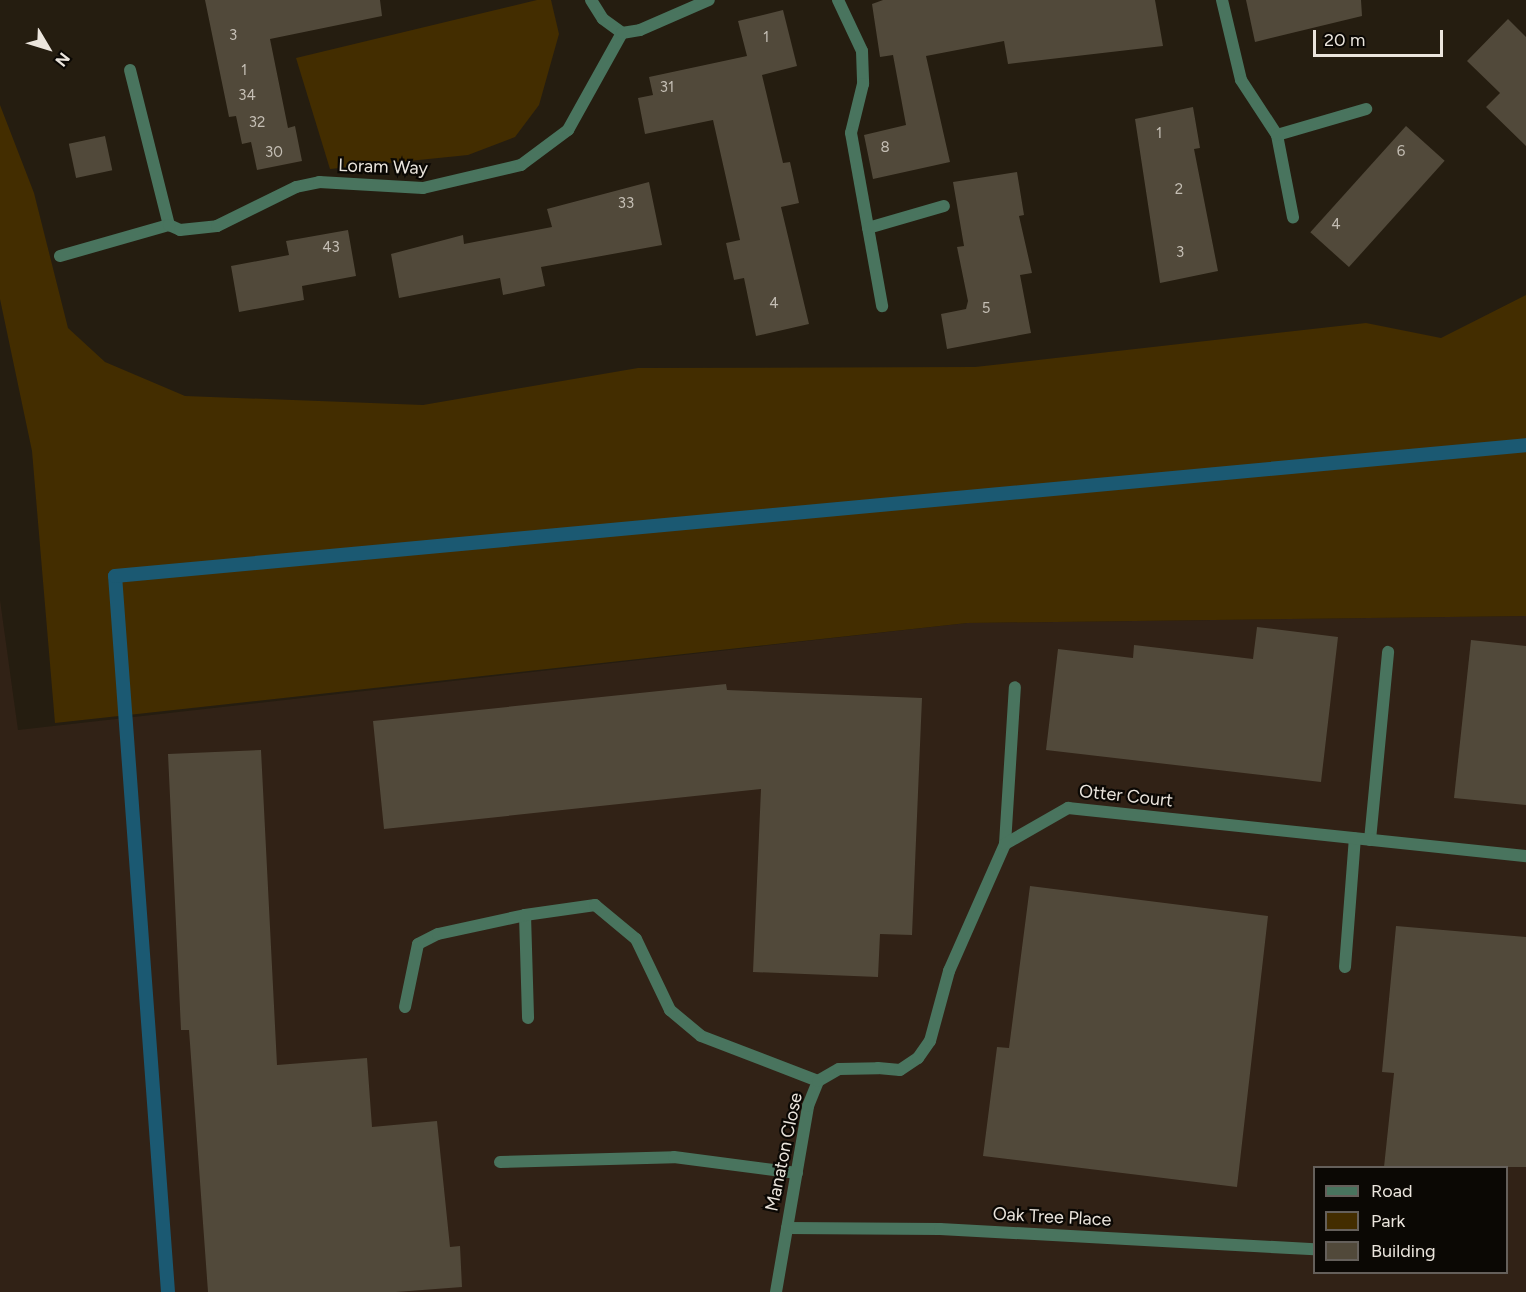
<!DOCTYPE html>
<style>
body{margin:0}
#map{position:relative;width:1526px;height:1292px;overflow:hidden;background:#251d10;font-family:Figtree,sans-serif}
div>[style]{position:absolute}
.industrial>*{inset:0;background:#312216}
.green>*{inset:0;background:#432d00}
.stream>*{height:14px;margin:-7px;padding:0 7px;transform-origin:7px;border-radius:7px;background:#1b5972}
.building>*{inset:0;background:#51493a;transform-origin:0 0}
.service>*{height:12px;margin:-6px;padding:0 6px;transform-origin:6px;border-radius:6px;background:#49745e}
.minor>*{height:12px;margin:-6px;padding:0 6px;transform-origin:6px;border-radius:6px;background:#49745e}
span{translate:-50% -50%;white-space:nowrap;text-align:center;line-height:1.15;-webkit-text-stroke:4.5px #0b0804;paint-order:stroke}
.number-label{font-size:15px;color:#c4beb4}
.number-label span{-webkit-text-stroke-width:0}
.street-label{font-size:18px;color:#ebe5dd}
.legend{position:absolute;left:1313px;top:1166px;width:195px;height:108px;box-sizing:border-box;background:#0b0804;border:2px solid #65605b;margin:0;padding:8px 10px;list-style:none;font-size:18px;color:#ebe5dd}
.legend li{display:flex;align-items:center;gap:12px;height:30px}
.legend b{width:30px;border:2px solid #65605b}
.north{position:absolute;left:18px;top:18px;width:60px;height:60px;-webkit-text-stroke:4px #0b0804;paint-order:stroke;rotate:128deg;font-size:16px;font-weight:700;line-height:24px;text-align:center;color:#ebe5dd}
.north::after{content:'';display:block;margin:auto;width:21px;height:27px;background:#ebe5dd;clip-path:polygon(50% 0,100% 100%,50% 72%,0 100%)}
.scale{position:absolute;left:1313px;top:30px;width:130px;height:27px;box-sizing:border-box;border:3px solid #ebe5dd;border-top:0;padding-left:8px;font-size:18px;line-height:21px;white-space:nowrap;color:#ebe5dd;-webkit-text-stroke:4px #0b0804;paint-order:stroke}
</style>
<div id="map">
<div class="industrial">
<i style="clip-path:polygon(evenodd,0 600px,18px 730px,967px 623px,1526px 616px,1526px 1292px,0 1292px,0 600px,1314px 1168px,1506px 1168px,1506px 1272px,1314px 1272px,1314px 1168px)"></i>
</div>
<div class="green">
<i style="clip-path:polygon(537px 0,551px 0,559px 34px,539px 105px,515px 137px,468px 155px,330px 169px,296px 58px)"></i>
<i style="clip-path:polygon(0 105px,34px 193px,68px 328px,105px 362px,185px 396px,423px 405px,638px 368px,975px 367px,1366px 323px,1441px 338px,1526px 295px,1526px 616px,967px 623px,55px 723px,32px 451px,0 299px)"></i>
</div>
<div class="stream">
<i style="left:168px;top:1292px;width:718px;rotate:-94.23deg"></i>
<i style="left:115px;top:576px;width:1417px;rotate:-5.3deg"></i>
</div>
<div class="building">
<i style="clip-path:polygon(205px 0,380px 0,382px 16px,270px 39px,288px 128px,295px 126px,302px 161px,257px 170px,251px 142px,242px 144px,236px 116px,229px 117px)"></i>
<i style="clip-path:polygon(883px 0,1155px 0,1163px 46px,1008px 64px,1004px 41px,926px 56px,950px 162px,873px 179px,864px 135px,906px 125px,893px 55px,880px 57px,872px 4px)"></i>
<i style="clip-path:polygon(1246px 0,1361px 0,1362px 16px,1255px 42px)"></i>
<i style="clip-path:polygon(783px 10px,797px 66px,762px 75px,783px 163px,790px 162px,799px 203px,781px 207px,809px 324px,756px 336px,744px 278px,734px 280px,726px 243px,740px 240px,713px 120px,645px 134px,638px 98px,653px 95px,649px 77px,747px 56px,738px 21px)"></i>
<i style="clip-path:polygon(1508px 19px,1526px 37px,1526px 146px,1486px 107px,1500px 93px,1467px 61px)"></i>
<i style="clip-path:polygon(1193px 107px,1200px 148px,1194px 149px,1218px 271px,1160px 283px,1135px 119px)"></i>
<i style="left:1406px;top:126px;width:52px;height:143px;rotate:42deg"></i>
<i style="left:105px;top:136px;width:35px;height:37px;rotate:78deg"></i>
<i style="clip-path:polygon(1017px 172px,1024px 215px,1019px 216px,1032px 273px,1020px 275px,1031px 333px,947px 349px,941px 314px,966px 309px,968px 301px,957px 247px,964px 246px,953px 182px)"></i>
<i style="clip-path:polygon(649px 182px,662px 245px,541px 267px,545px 286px,503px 295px,500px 278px,399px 298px,391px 254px,463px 235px,464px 244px,552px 227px,547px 209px)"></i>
<i style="clip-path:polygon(348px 230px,356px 276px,302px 286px,304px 300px,239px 312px,231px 266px,289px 255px,286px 241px)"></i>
<i style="clip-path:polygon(1257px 627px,1338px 637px,1321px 782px,1046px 750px,1058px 649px,1133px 658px,1134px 645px,1253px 659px)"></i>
<i style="clip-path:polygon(1471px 640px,1526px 646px,1526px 805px,1454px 798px)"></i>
<i style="clip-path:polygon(726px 684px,727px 690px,922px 698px,912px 935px,880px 934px,878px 977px,753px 972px,761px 789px,384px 829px,373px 721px)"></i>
<i style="clip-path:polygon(261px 750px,277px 1065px,367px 1058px,372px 1127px,437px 1121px,450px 1247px,460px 1246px,462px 1287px,396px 1292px,208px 1292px,189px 1030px,181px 1030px,168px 754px)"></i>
<i style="clip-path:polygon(1030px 886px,1268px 916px,1237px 1187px,983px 1156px,997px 1047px,1009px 1048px)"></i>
<i style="clip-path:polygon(1396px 926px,1526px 937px,1526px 1167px,1384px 1167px,1394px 1073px,1382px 1072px)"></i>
</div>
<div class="service">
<i style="left:1370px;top:840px;width:189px;rotate:-84.5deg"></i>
<i style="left:1005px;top:844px;width:157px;rotate:-86.4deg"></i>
<i style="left:525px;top:915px;width:103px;rotate:88.3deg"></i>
<i style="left:1345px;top:967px;width:129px;rotate:-85.6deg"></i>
<i style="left:405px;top:1007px;width:64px;rotate:-78.3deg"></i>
<i style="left:418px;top:944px;width:22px;rotate:-27deg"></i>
<i style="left:438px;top:934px;width:89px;rotate:-12.3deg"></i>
<i style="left:525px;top:915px;width:71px;rotate:-8.1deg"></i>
<i style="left:595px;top:905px;width:53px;rotate:39.7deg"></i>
<i style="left:636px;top:939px;width:79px;rotate:64.4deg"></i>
<i style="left:670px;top:1010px;width:40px;rotate:40deg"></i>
<i style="left:701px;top:1036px;width:125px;rotate:21deg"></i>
<i style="left:878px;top:1068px;width:22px;rotate:5deg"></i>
<i style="left:900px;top:1070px;width:22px;rotate:-34deg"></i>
<i style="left:918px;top:1058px;width:21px;rotate:-55deg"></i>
<i style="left:930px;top:1041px;width:73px;rotate:-74.8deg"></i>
<i style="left:949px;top:971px;width:139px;rotate:-66.2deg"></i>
<i style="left:1005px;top:844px;width:73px;rotate:-29.7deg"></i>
<i style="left:1068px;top:808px;width:461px;rotate:6deg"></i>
<i style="left:500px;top:1162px;width:174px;rotate:-1.6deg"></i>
<i style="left:674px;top:1157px;width:124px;rotate:7.4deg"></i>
<i style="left:787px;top:1228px;width:153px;rotate:0.4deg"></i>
<i style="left:940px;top:1229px;width:375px;rotate:3.1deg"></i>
</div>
<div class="minor">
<i style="left:591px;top:0;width:22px;rotate:58deg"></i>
<i style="left:603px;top:19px;width:24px;rotate:36deg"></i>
<i style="left:838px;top:0;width:56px;rotate:64.8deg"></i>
<i style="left:862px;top:51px;width:33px;rotate:88deg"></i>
<i style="left:863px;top:84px;width:50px;rotate:103.8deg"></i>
<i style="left:851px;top:133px;width:176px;rotate:79.8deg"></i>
<i style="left:1222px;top:0;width:82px;rotate:76.6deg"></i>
<i style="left:1241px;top:80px;width:66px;rotate:56.8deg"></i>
<i style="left:1277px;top:135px;width:84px;rotate:79deg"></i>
<i style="left:130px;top:70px;width:160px;rotate:75.9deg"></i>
<i style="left:1277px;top:135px;width:93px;rotate:-16.3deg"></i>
<i style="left:868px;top:228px;width:79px;rotate:-16.1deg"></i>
<i style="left:60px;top:256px;width:113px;rotate:-15.9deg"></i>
<i style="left:169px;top:225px;width:12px;rotate:24deg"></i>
<i style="left:180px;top:230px;width:37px;rotate:-6deg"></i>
<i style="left:217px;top:226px;width:88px;rotate:-26.3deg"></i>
<i style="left:296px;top:187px;width:24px;rotate:-12deg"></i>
<i style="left:319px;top:182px;width:104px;rotate:3.3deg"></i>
<i style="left:423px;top:188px;width:101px;rotate:-13.2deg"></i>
<i style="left:521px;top:165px;width:59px;rotate:-36.7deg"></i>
<i style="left:568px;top:130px;width:111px;rotate:-60.9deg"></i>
<i style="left:622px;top:33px;width:18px;rotate:-9deg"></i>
<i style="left:640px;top:30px;width:75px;rotate:-23.5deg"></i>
<i style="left:776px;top:1292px;width:189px;rotate:-80.2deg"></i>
<i style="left:808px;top:1106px;width:27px;rotate:-68deg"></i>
<i style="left:818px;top:1081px;width:24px;rotate:-30deg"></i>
<i style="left:839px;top:1069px;width:39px;rotate:-1deg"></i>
</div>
<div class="number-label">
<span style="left:233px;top:36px">3</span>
<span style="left:766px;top:38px">1</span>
<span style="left:244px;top:71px">1</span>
<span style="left:667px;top:88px">31</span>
<span style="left:247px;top:96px">34</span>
<span style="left:257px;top:123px">32</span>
<span style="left:1159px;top:134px">1</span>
<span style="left:885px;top:148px">8</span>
<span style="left:1401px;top:152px">6</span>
<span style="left:274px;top:153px">30</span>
<span style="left:1179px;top:190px">2</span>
<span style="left:626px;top:204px">33</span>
<span style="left:1336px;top:225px">4</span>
<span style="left:331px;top:248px">43</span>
<span style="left:1180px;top:253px">3</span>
<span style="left:774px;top:304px">4</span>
<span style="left:986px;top:309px">5</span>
</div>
<div class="street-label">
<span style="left:383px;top:167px;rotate:2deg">Loram Way</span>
<span style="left:1126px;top:796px;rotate:6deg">Otter Court</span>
<span style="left:784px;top:1152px;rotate:-78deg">Manaton Close</span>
<span style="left:1052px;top:1217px;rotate:3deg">Oak Tree Place</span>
</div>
<ul class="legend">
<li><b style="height:8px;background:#49745e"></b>Road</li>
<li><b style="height:16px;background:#432d00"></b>Park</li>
<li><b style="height:16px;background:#51493a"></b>Building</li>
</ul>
<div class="north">N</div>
<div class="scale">20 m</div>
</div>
